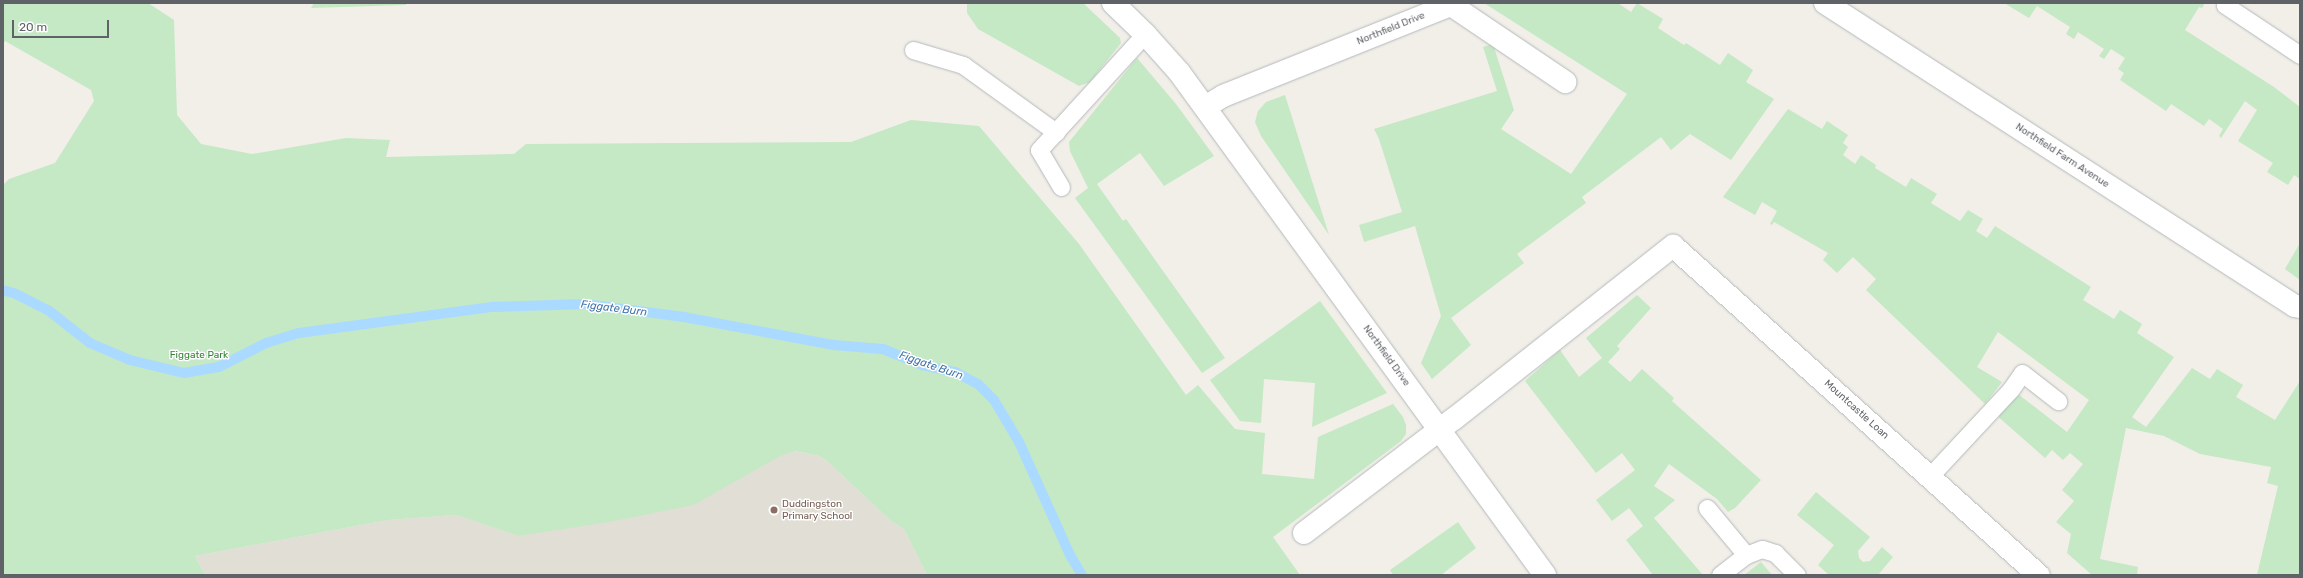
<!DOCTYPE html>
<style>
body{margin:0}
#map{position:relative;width:2303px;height:578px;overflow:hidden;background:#f1efe8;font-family:Rubik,sans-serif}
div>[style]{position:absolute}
.education>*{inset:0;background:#e1ded6}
.green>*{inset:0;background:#c5e8c5}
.stream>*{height:10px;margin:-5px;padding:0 5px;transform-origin:5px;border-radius:5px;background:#aadaff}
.roads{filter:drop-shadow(0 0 1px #b5b8bc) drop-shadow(0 0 1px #b5b8bc)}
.service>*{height:17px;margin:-8.5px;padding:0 8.5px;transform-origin:8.5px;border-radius:8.5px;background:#fff}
.minor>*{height:22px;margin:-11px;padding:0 11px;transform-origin:11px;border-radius:11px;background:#fff}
.dots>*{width:11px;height:11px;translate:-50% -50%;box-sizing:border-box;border:2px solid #fff;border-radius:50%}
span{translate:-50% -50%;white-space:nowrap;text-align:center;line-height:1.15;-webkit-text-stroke:3px #fff;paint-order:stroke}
.street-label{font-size:10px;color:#5f6368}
.park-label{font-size:10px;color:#348238}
.education-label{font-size:10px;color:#785e54}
.left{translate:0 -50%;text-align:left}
.water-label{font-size:11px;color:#4174aa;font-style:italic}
.frame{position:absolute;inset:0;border:4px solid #5f6368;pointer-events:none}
.scale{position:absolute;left:12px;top:20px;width:97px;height:18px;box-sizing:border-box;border:2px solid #5f6368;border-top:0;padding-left:5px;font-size:12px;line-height:14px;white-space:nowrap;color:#5f6368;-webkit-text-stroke:3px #fff;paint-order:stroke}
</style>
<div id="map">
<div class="education">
<i style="clip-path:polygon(794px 451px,819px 456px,826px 460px,891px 521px,904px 529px,927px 575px,205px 575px,195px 556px,388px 520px,456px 515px,518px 536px)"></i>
</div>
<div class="green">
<i style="clip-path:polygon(3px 3px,148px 3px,174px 20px,177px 115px,201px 144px,252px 154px,346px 138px,390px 140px,386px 157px,514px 154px,526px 144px,851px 142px,911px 120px,979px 126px,1079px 244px,1186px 395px,1198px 385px,1235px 429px,1265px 433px,1262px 474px,1314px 479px,1318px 437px,1393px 404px,1403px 417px,1406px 425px,1406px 434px,1401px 441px,1273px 537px,1300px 575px,927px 575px,904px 529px,891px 521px,826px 460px,819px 456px,795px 451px,780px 456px,694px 505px,609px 522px,518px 536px,456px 515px,388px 520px,195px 556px,205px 575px,3px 575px,3px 185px,9px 179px,55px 163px,94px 101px,91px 90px,5px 41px,3px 45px)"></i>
<i style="clip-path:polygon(314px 3px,406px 3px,406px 5px,311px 8px)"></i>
<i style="clip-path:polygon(967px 3px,1083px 3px,1120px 38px,1121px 43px,1090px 82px,1079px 86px,978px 29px,967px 13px)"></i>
<i style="clip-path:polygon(1484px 3px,1618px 3px,1631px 12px,1637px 3px,1663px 19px,1658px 28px,1684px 45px,1686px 43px,1720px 65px,1728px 53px,1753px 70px,1746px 82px,1774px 99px,1731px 160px,1690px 134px,1671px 150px,1661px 137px,1582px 197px,1586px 203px,1517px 254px,1524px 263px,1451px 318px,1471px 345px,1432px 379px,1421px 363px,1441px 316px,1415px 226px,1364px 242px,1359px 225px,1402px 212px,1379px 139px,1374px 129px,1497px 91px,1483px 47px,1493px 44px,1514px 110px,1501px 129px,1571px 174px,1627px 94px)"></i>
<i style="clip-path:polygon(2004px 3px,2205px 3px,2202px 8px,2199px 7px,2185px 30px,2274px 87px,2300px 107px,2300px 179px,2294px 175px,2288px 185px,2267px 172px,2273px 163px,2238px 141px,2257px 110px,2245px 101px,2221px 138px,2219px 136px,2223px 129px,2209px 119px,2204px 126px,2171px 104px,2166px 111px,2120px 80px,2124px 73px,2118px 69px,2125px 58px,2111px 49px,2104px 59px,2099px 56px,2104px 49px,2078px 32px,2074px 39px,2066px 34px,2070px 27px,2037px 6px,2029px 18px)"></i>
<i style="clip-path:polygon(1137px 58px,1176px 104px,1214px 156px,1164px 186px,1140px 153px,1097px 184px,1123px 221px,1126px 219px,1225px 358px,1202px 373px,1075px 198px,1088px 188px,1070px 151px,1069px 142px)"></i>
<i style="clip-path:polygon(1285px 95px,1329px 235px,1261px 136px,1255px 122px,1258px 111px,1266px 102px)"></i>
<i style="clip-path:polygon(1788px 109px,1822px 129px,1827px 121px,1848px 135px,1843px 143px,1848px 147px,1843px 155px,1855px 164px,1861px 155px,1876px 165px,1875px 168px,1906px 187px,1911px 178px,1937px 194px,1931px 203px,1960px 221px,1968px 210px,1983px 219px,1976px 231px,1987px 238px,1995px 226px,2091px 287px,2083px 300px,2114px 319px,2120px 310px,2142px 324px,2137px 333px,2174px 357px,2132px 417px,2146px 427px,2192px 368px,2210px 379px,2217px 369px,2243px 385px,2236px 397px,2275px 420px,2300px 381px,2300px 575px,2257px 575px,2278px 486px,2267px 483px,2271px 467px,2200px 454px,2164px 436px,2126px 428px,2100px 559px,2138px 567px,2137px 575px,2092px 575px,2067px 553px,2071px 534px,2056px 522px,2074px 501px,2062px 490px,2083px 464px,2070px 453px,2063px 460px,2052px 450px,2045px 458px,1995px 414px,2018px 394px,2067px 432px,2089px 400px,1998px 332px,1977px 367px,2002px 382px,1985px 404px,1866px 290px,1876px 279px,1853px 257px,1837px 273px,1823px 260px,1828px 253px,1774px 222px,1772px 225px,1770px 224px,1777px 211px,1762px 202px,1755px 215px,1723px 197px)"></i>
<i style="clip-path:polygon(2300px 243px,2300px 280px,2285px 269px)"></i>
<i style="clip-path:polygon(1637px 295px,1651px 308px,1617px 346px,1620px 349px,1608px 362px,1630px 382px,1642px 369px,1674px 398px,1672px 401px,1761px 480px,1735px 508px,1728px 512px,1717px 499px,1669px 464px,1654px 486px,1675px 500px,1654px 518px,1703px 575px,1653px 575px,1626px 540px,1643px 526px,1629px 508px,1612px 521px,1596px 500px,1635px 470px,1622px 453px,1596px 473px,1525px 381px,1560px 350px,1579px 377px,1602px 358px,1586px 338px)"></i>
<i style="clip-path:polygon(1320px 301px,1387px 393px,1312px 427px,1315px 383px,1264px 379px,1261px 423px,1240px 421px,1210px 380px)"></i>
<i style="clip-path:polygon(1816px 492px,1870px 537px,1858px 551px,1859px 558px,1863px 562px,1870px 561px,1882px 547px,1893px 557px,1878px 575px,1829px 575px,1818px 565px,1834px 545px,1797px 515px)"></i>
<i style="clip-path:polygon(1458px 522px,1476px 548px,1441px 575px,1393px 575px,1390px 570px)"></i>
<i style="clip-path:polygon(1761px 562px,1772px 575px,1744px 575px)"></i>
</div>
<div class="stream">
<i style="left:3px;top:290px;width:14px;rotate:17deg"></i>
<i style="left:16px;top:294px;width:36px;rotate:27deg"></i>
<i style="left:48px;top:310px;width:53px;rotate:38.2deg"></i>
<i style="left:90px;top:343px;width:43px;rotate:23deg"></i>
<i style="left:130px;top:360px;width:56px;rotate:13.5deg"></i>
<i style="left:184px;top:373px;width:36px;rotate:-10deg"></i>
<i style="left:219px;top:367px;width:53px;rotate:-27.1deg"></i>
<i style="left:266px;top:343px;width:34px;rotate:-17deg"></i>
<i style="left:299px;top:333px;width:195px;rotate:-7.7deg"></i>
<i style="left:492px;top:307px;width:93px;rotate:-1.8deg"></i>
<i style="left:585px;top:304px;width:100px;rotate:7.5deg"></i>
<i style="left:684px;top:317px;width:153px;rotate:10.6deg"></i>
<i style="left:834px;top:345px;width:49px;rotate:4.7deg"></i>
<i style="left:883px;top:349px;width:42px;rotate:22.3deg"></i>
<i style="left:922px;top:365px;width:34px;rotate:12deg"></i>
<i style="left:955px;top:372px;width:26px;rotate:28deg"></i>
<i style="left:978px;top:384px;width:23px;rotate:45deg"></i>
<i style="left:994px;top:400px;width:49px;rotate:59.2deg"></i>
<i style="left:1019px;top:442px;width:124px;rotate:65.7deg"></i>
<i style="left:1070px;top:555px;width:23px;rotate:59deg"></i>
</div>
<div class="roads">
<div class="service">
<i style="left:2226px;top:3px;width:2px;rotate:117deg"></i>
<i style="left:2225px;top:5px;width:90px;rotate:33.7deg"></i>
<i style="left:913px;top:50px;width:52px;rotate:16.7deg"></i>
<i style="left:963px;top:65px;width:115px;rotate:35.8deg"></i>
<i style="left:1061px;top:187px;width:43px;rotate:-120.7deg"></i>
<i style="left:1039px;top:150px;width:157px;rotate:-47.6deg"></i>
<i style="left:1929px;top:477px;width:120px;rotate:-47deg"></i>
<i style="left:2011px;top:389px;width:19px;rotate:-55deg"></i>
<i style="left:2022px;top:373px;width:46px;rotate:37.9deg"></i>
<i style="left:1707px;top:508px;width:61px;rotate:50.3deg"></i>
<i style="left:1720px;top:575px;width:33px;rotate:-38deg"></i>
<i style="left:1746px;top:555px;width:17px;rotate:-21deg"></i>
<i style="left:1762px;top:549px;width:14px;rotate:17deg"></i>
<i style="left:1775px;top:553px;width:31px;rotate:45deg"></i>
</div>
<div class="minor">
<i style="left:1113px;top:3px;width:45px;rotate:44.1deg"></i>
<i style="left:1145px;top:34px;width:51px;rotate:48.2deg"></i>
<i style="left:1179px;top:72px;width:622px;rotate:53.96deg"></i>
<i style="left:1825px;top:3px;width:559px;rotate:32.81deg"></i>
<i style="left:2295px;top:306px;width:5px;rotate:11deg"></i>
<i style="left:1205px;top:107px;width:21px;rotate:-31deg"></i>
<i style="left:1223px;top:96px;width:245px;rotate:-21.8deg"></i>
<i style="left:1451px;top:5px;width:138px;rotate:34deg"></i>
<i style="left:1304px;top:533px;width:190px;rotate:-37.3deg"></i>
<i style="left:1455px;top:418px;width:278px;rotate:-38.3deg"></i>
<i style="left:1673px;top:246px;width:492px;rotate:42deg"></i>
</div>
</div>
<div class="dots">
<i style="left:774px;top:510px;background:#8d6e63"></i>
</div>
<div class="street-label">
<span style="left:1391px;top:29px;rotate:-22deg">Northfield Drive</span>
<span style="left:2062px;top:156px;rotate:33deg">Northfield Farm Avenue</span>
<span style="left:1386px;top:356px;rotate:54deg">Northfield Drive</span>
<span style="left:1856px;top:410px;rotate:42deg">Mountcastle Loan</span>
</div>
<div class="park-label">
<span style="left:199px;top:356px">Figgate Park</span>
</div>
<div class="education-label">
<span class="left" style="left:782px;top:510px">Duddingston<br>Primary School</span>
</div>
<div class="water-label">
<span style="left:614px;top:309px;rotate:7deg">Figgate Burn</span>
<span style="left:931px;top:366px;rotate:19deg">Figgate Burn</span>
</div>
<div class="frame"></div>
<div class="scale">20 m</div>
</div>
